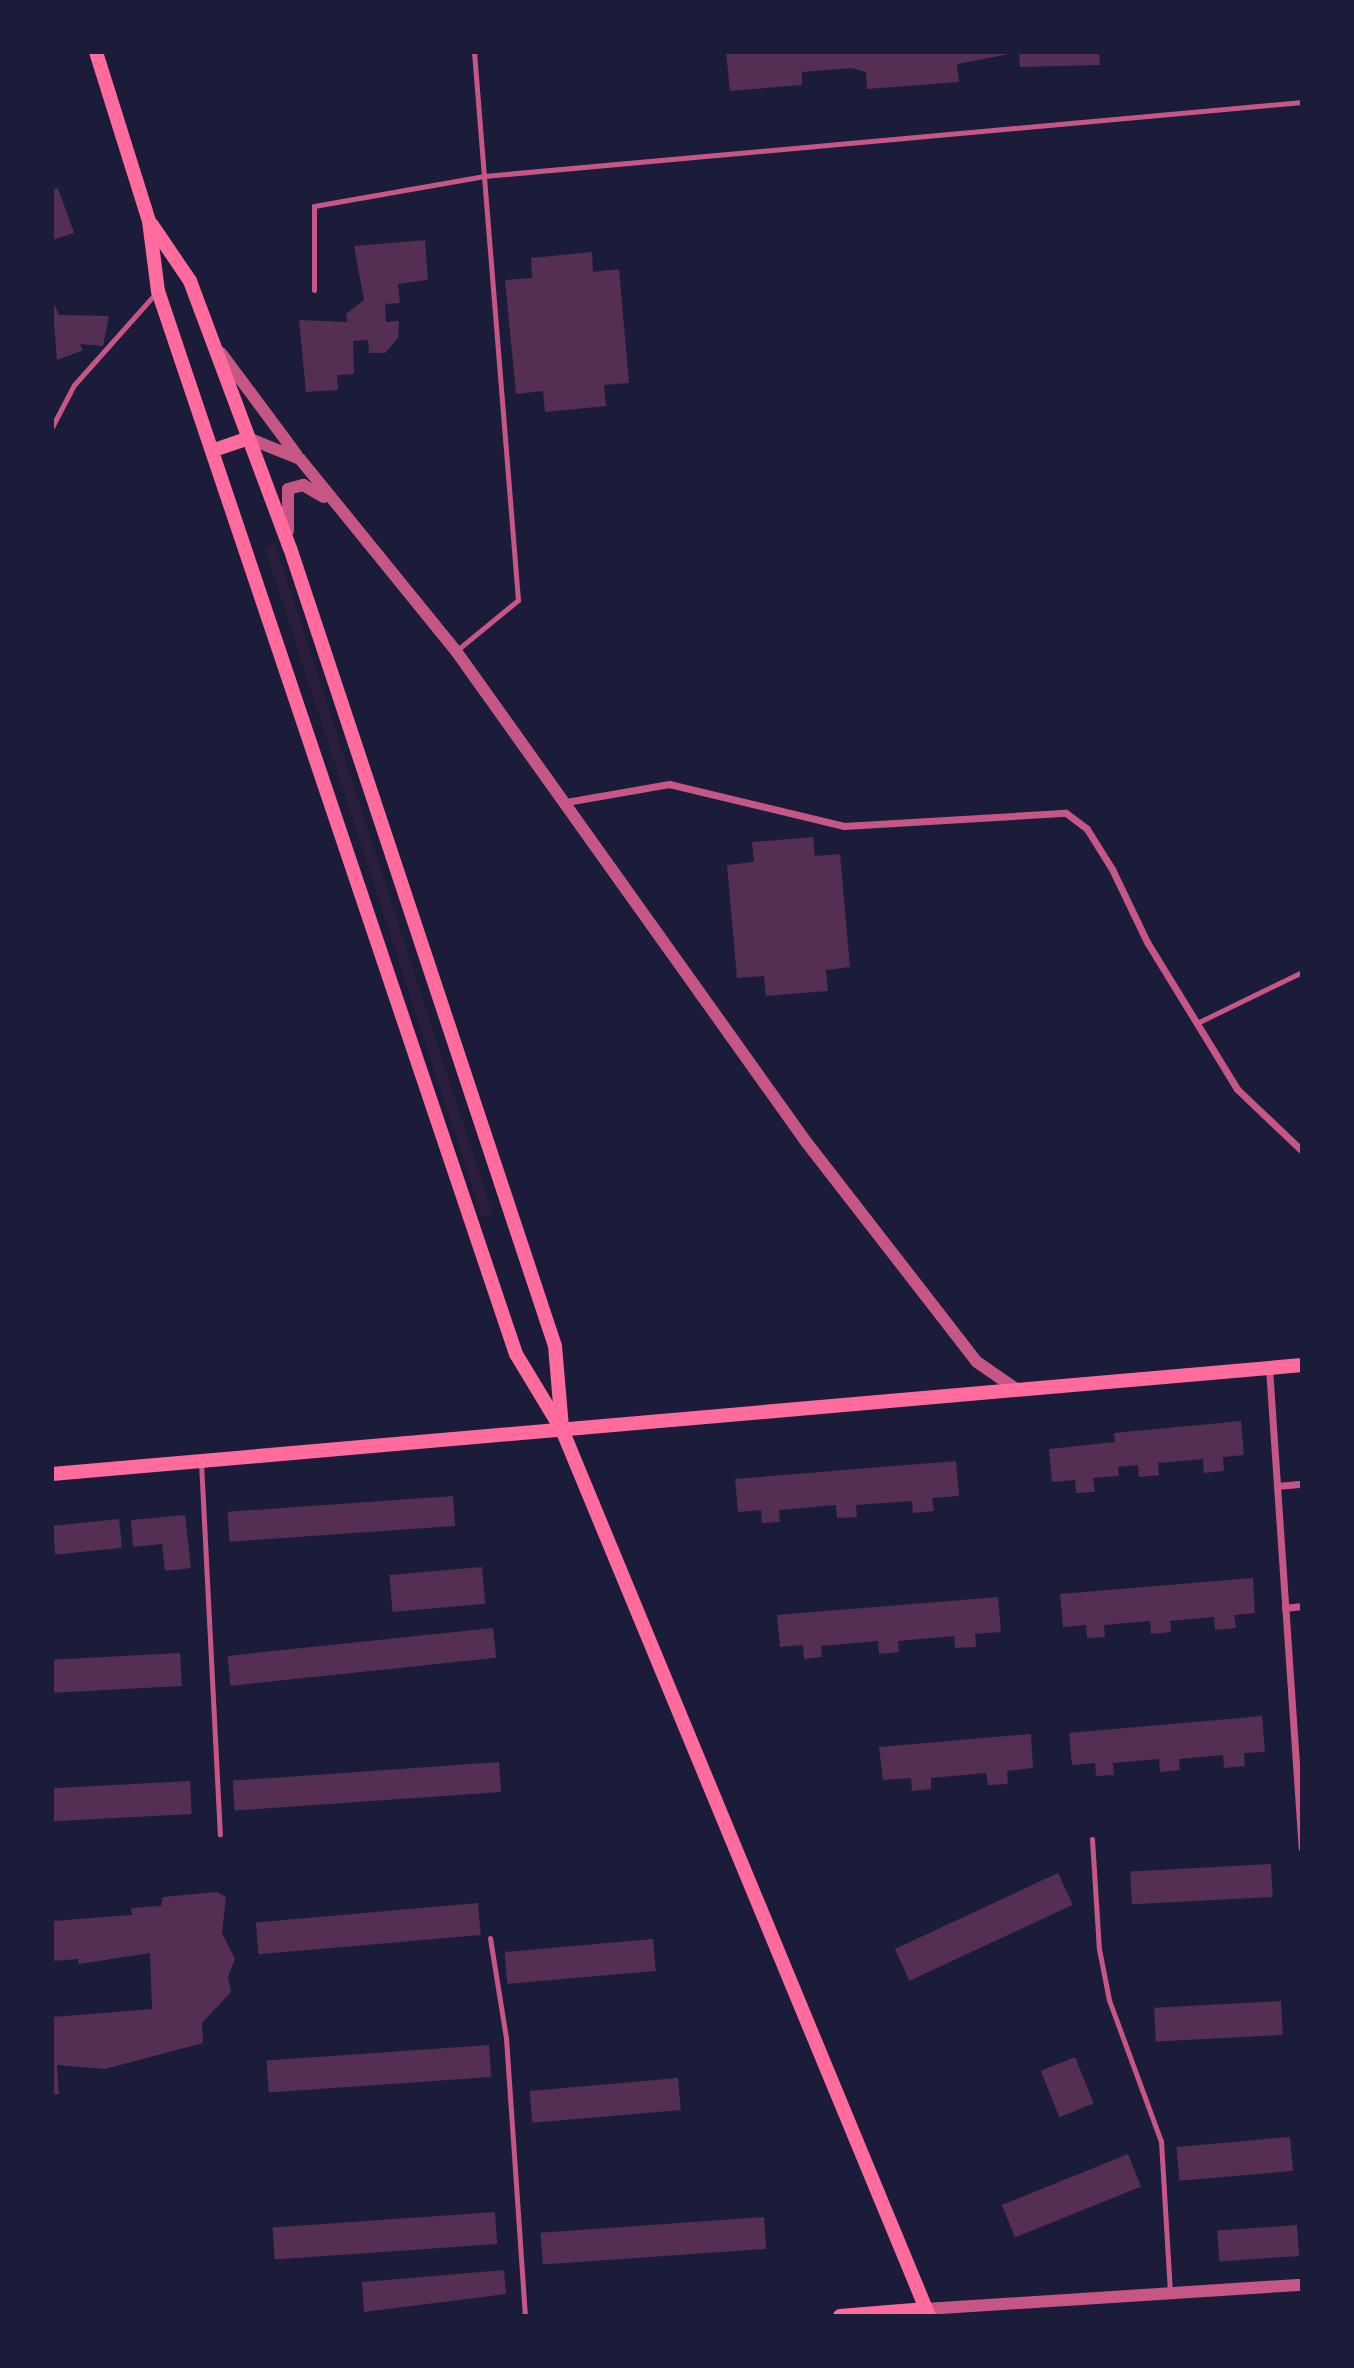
<!DOCTYPE html>
<style>
body{margin:0}
#map{position:relative;width:1354px;height:2368px;overflow:hidden;background:#1b1b3a;font-family:Raleway,sans-serif}
div>[style]{position:absolute}
.green>*{inset:0;background:#2a1e3b;transform-origin:0 0}
.building>*{inset:0;background:#542f53;transform-origin:0 0}
.service>*{height:5px;margin:-2.5px;padding:0 2.5px;transform-origin:2.5px;border-radius:2.5px;background:#c65784}
.minor>*{height:7px;margin:-3.5px;padding:0 3.5px;transform-origin:3.5px;border-radius:3.5px;background:#c65784}
.tertiary>*{height:12px;margin:-6px;padding:0 6px;transform-origin:6px;border-radius:6px;background:#c65784}
.secondary>*{height:14px;margin:-7px;padding:0 7px;transform-origin:7px;border-radius:7px;background:#ff6b9d}
span{translate:-50% -50%;white-space:nowrap;text-align:center;line-height:1.15;-webkit-text-stroke:5px #1b1b3a;paint-order:stroke}
.frame{position:absolute;inset:0;border:54px solid #1b1b3a;pointer-events:none}
</style>
<div id="map">
<div class="green">
<i style="left:275px;top:544px;width:705px;height:11px;rotate:72deg"></i>
</div>
<div class="building">
<i style="clip-path:polygon(726px 52px,1010px 52px,1010px 54px,957px 64px,959px 82px,867px 89px,866px 72px,852px 68px,802px 72px,802px 85px,730px 91px)"></i>
<i style="clip-path:polygon(1019px 52px,1099px 52px,1100px 65px,1020px 67px)"></i>
<i style="clip-path:polygon(58px 188px,74px 233px,52px 240px,52px 190px)"></i>
<i style="clip-path:polygon(425px 240px,428px 280px,398px 284px,400px 303px,385px 304px,386px 322px,399px 321px,398px 338px,385px 353px,369px 353px,368px 340px,353px 341px,354px 374px,337px 375px,338px 390px,306px 392px,299px 320px,347px 322px,346px 314px,364px 300px,354px 246px)"></i>
<i style="clip-path:polygon(592px 252px,593px 272px,619px 269px,629px 383px,604px 385px,606px 406px,545px 412px,543px 391px,516px 394px,505px 280px,532px 278px,531px 258px)"></i>
<i style="clip-path:polygon(52px 299px,59px 315px,109px 316px,103px 346px,80px 344px,83px 350px,57px 360px)"></i>
<i style="clip-path:polygon(813px 837px,815px 856px,840px 854px,850px 967px,826px 970px,828px 991px,766px 996px,764px 976px,737px 978px,727px 865px,754px 862px,752px 842px)"></i>
<i style="clip-path:polygon(1241px 1421px,1244px 1455px,1223px 1457px,1224px 1471px,1204px 1473px,1203px 1459px,1158px 1463px,1159px 1475px,1139px 1477px,1138px 1465px,1118px 1467px,1119px 1476px,1093px 1478px,1095px 1492px,1076px 1493px,1075px 1480px,1052px 1482px,1049px 1449px,1115px 1442px,1114px 1433px)"></i>
<i style="clip-path:polygon(956px 1461px,959px 1496px,932px 1498px,934px 1511px,913px 1513px,912px 1501px,856px 1505px,857px 1517px,837px 1518px,836px 1505px,779px 1510px,780px 1522px,762px 1523px,761px 1510px,738px 1512px,735px 1479px)"></i>
<i style="left:453px;top:1496px;width:30px;height:226px;rotate:86deg"></i>
<i style="clip-path:polygon(185px 1515px,191px 1568px,165px 1571px,162px 1544px,133px 1547px,131px 1520px)"></i>
<i style="left:119px;top:1519px;width:29px;height:67px;rotate:84deg"></i>
<i style="left:482px;top:1567px;width:37px;height:93px;rotate:85deg"></i>
<i style="clip-path:polygon(1253px 1578px,1255px 1613px,1234px 1615px,1236px 1628px,1215px 1630px,1214px 1617px,1170px 1621px,1171px 1632px,1151px 1634px,1150px 1621px,1104px 1625px,1105px 1637px,1087px 1638px,1086px 1625px,1063px 1627px,1060px 1594px)"></i>
<i style="clip-path:polygon(998px 1597px,1001px 1632px,975px 1634px,976px 1647px,955px 1648px,954px 1636px,898px 1641px,899px 1652px,879px 1654px,878px 1641px,821px 1646px,822px 1657px,804px 1659px,803px 1645px,780px 1647px,777px 1615px)"></i>
<i style="left:493px;top:1628px;width:30px;height:267px;rotate:84deg"></i>
<i style="left:180px;top:1653px;width:33px;height:128px;rotate:87deg"></i>
<i style="clip-path:polygon(1262px 1716px,1265px 1752px,1244px 1753px,1245px 1766px,1224px 1768px,1223px 1755px,1179px 1759px,1180px 1770px,1160px 1772px,1159px 1759px,1113px 1763px,1114px 1775px,1096px 1776px,1095px 1763px,1072px 1765px,1069px 1733px)"></i>
<i style="clip-path:polygon(1031px 1734px,1033px 1768px,1007px 1771px,1008px 1784px,988px 1785px,986px 1773px,931px 1778px,931px 1789px,912px 1791px,911px 1778px,883px 1780px,879px 1747px)"></i>
<i style="left:499px;top:1762px;width:30px;height:267px;rotate:86deg"></i>
<i style="left:190px;top:1781px;width:33px;height:138px;rotate:87deg"></i>
<i style="left:1271px;top:1864px;width:33px;height:141px;rotate:87deg"></i>
<i style="left:1058px;top:1873px;width:35px;height:180px;rotate:65deg"></i>
<i style="clip-path:polygon(217px 1892px,226px 1897px,222px 1933px,235px 1959px,228px 1977px,231px 1992px,202px 2023px,203px 2043px,105px 2069px,57px 2065px,59px 2094px,52px 2095px,52px 2017px,152px 2009px,150px 1953px,79px 1964px,78px 1959px,52px 1961px,52px 1921px,132px 1915px,131px 1908px,161px 1906px,163px 1897px)"></i>
<i style="left:478px;top:1903px;width:32px;height:223px;rotate:85deg"></i>
<i style="left:653px;top:1939px;width:32px;height:149px;rotate:85deg"></i>
<i style="left:1281px;top:2001px;width:34px;height:127px;rotate:87deg"></i>
<i style="left:489px;top:2045px;width:32px;height:223px;rotate:86deg"></i>
<i style="left:1075px;top:2057px;width:50px;height:37px;rotate:68deg"></i>
<i style="left:678px;top:2078px;width:32px;height:149px;rotate:85deg"></i>
<i style="left:1290px;top:2137px;width:34px;height:114px;rotate:85deg"></i>
<i style="left:1128px;top:2154px;width:35px;height:136px;rotate:68deg"></i>
<i style="left:495px;top:2212px;width:32px;height:223px;rotate:86deg"></i>
<i style="left:764px;top:2217px;width:32px;height:224px;rotate:86deg"></i>
<i style="left:1297px;top:2225px;width:31px;height:80px;rotate:86deg"></i>
<i style="clip-path:polygon(504px 2270px,506px 2294px,364px 2312px,362px 2282px)"></i>
</div>
<div class="service">
<i style="left:314px;top:290px;width:84px;rotate:-90deg"></i>
<i style="left:314px;top:206px;width:173px;rotate:-10deg"></i>
<i style="left:484px;top:176px;width:821px;rotate:-5.17deg"></i>
<i style="left:52px;top:427px;width:47px;rotate:-62.4deg"></i>
<i style="left:74px;top:385px;width:123px;rotate:-48.3deg"></i>
<i style="left:456px;top:651px;width:80px;rotate:-39.4deg"></i>
<i style="left:518px;top:600px;width:550px;rotate:-94.59deg"></i>
<i style="left:1199px;top:1022px;width:114px;rotate:-25.9deg"></i>
<i style="left:201px;top:1462px;width:373px;rotate:87.1deg"></i>
<i style="left:1092px;top:1839px;width:110px;rotate:86.4deg"></i>
<i style="left:1099px;top:1949px;width:52px;rotate:78.9deg"></i>
<i style="left:1109px;top:2000px;width:150px;rotate:69.8deg"></i>
<i style="left:1161px;top:2141px;width:151px;rotate:86.6deg"></i>
<i style="left:490px;top:1938px;width:101px;rotate:80.9deg"></i>
<i style="left:506px;top:2038px;width:279px;rotate:86.1deg"></i>
</div>
<div class="minor">
<i style="left:566px;top:802px;width:105px;rotate:-9.9deg"></i>
<i style="left:669px;top:784px;width:180px;rotate:13.5deg"></i>
<i style="left:844px;top:826px;width:222px;rotate:-3.4deg"></i>
<i style="left:1066px;top:813px;width:26px;rotate:37deg"></i>
<i style="left:1087px;top:829px;width:47px;rotate:58deg"></i>
<i style="left:1112px;top:869px;width:81px;rotate:64.4deg"></i>
<i style="left:1147px;top:942px;width:172px;rotate:58.5deg"></i>
<i style="left:1237px;top:1089px;width:90px;rotate:43.6deg"></i>
<i style="left:1269px;top:1368px;width:481px;rotate:86.1deg"></i>
<i style="left:1277px;top:1486px;width:25px;rotate:-5deg"></i>
<i style="left:1285px;top:1608px;width:17px;rotate:-7deg"></i>
</div>
<div class="tertiary">
<i style="left:221px;top:353px;width:126px;rotate:53.4deg"></i>
<i style="left:248px;top:438px;width:56px;rotate:22deg"></i>
<i style="left:300px;top:459px;width:247px;rotate:50.9deg"></i>
<i style="left:456px;top:651px;width:604px;rotate:54.5deg"></i>
<i style="left:807px;top:1143px;width:277px;rotate:52.2deg"></i>
<i style="left:977px;top:1362px;width:47px;rotate:34.7deg"></i>
<i style="left:288px;top:531px;width:42px;rotate:-90deg"></i>
<i style="left:288px;top:489px;width:16px;rotate:-15deg"></i>
<i style="left:303px;top:485px;width:24px;rotate:30deg"></i>
<i style="left:926px;top:2309px;width:377px;rotate:-3.7deg"></i>
</div>
<div class="secondary">
<i style="left:96px;top:52px;width:177px;rotate:72.6deg"></i>
<i style="left:149px;top:221px;width:71px;rotate:82.7deg"></i>
<i style="left:158px;top:291px;width:1122px;rotate:71.39deg"></i>
<i style="left:516px;top:1354px;width:91px;rotate:58.9deg"></i>
<i style="left:563px;top:1432px;width:957px;rotate:67.51deg"></i>
<i style="left:152px;top:225px;width:68px;rotate:55.8deg"></i>
<i style="left:190px;top:281px;width:285px;rotate:69.5deg"></i>
<i style="left:290px;top:548px;width:841px;rotate:71.63deg"></i>
<i style="left:555px;top:1346px;width:81px;rotate:85.1deg"></i>
<i style="left:214px;top:450px;width:36px;rotate:-19deg"></i>
<i style="left:52px;top:1474px;width:1255px;rotate:-4.98deg"></i>
<i style="left:840px;top:2316px;width:86px;rotate:-4.7deg"></i>
</div>
<div class="frame"></div>
</div>
